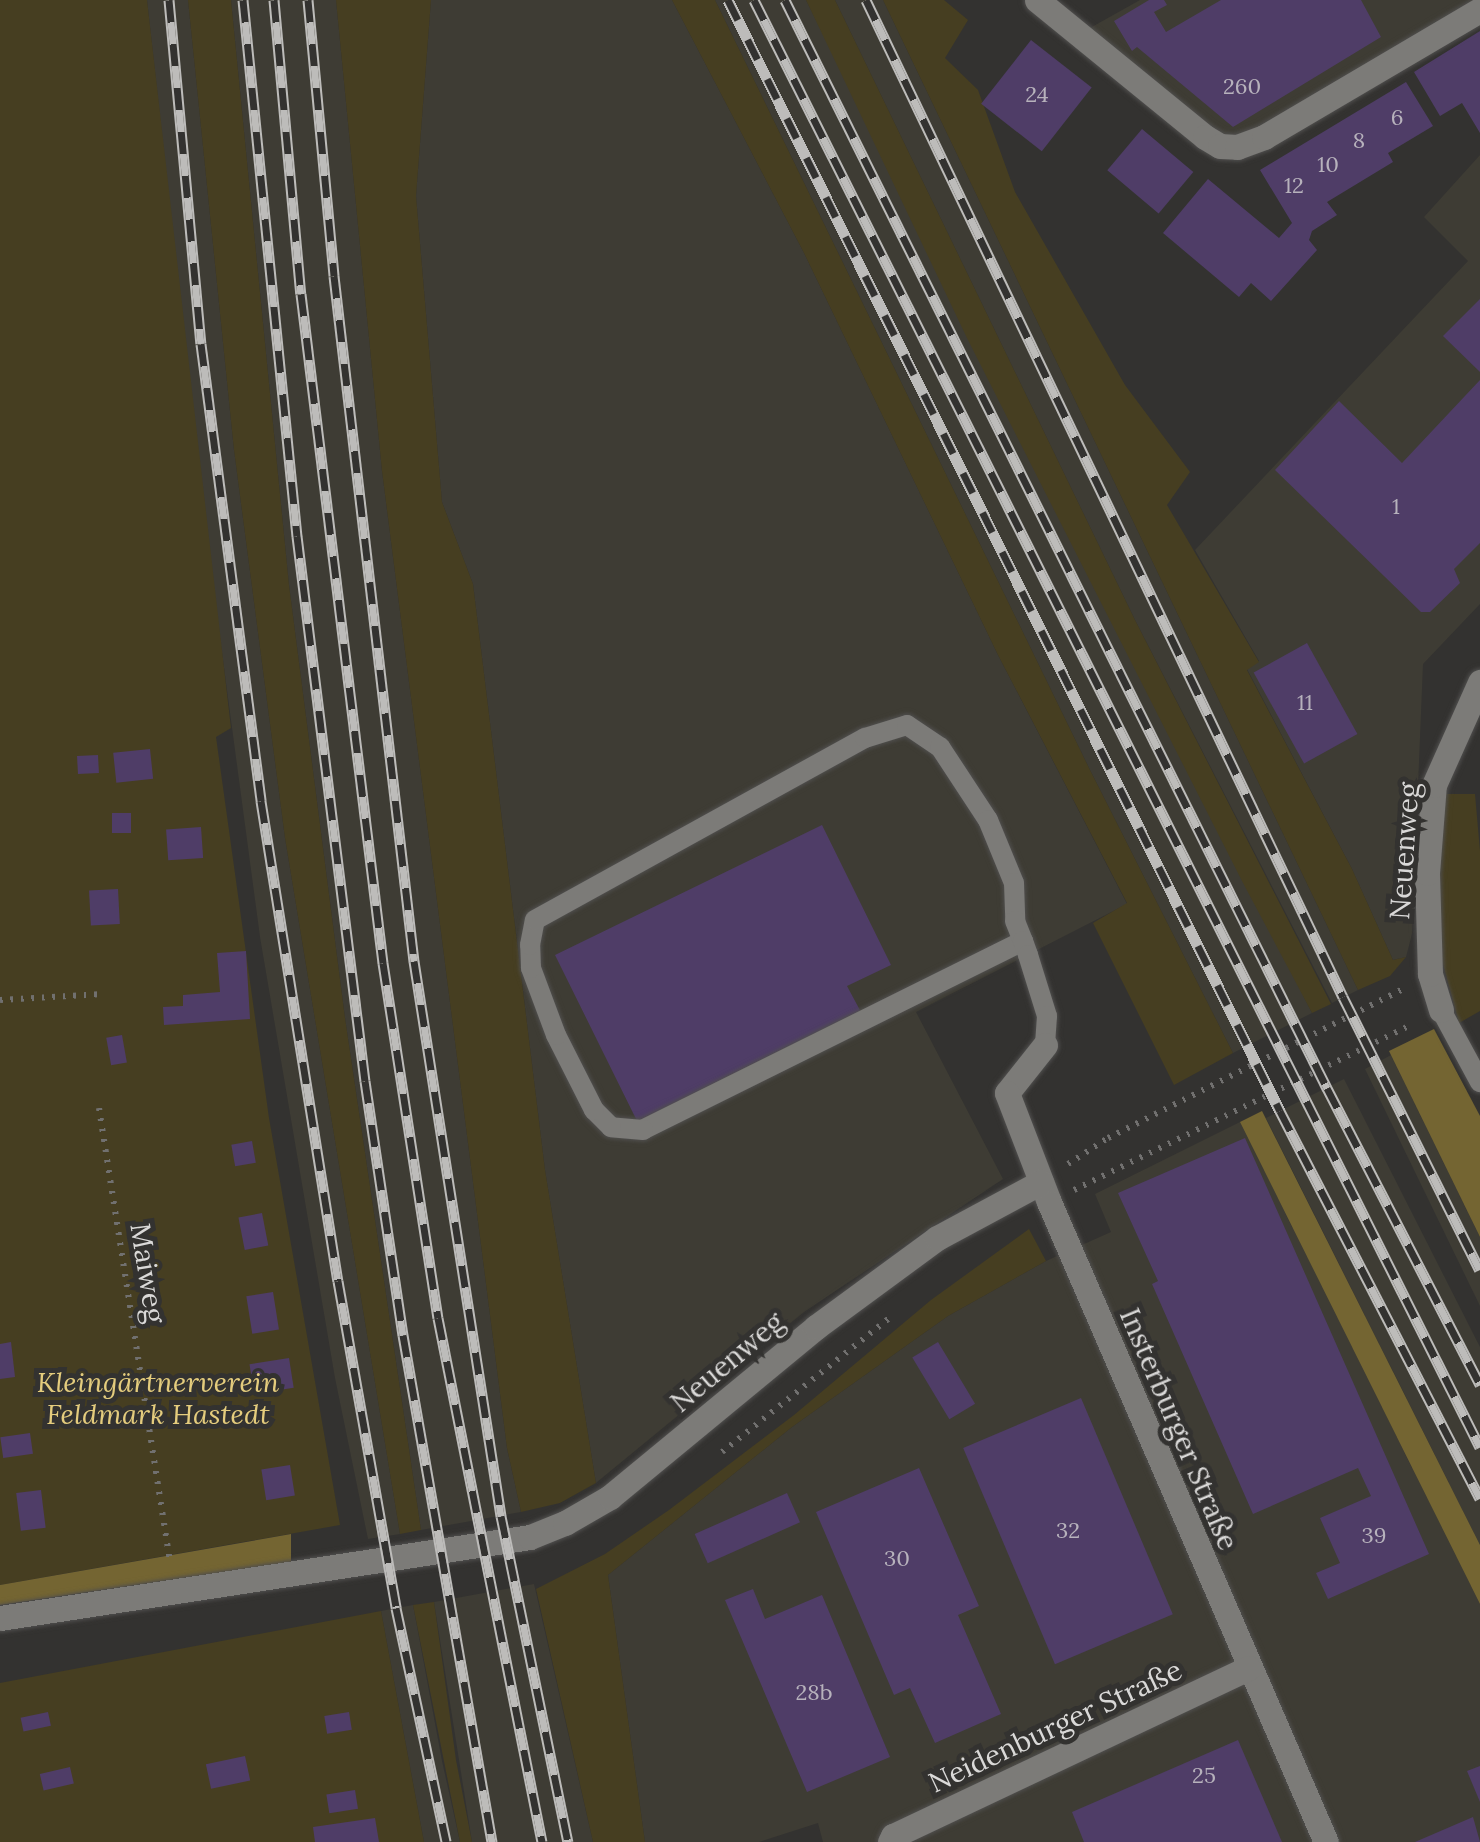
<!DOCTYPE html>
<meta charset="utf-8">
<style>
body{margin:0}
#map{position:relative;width:1480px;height:1842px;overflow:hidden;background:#333230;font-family:Lora,serif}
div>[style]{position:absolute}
.built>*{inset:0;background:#3e3c34}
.green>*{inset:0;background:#463e21}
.forest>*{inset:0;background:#746532}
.building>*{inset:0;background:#4f3d67;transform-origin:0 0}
.path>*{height:6px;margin-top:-3px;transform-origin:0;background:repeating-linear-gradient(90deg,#71706f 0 2.5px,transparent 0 10.5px)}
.roads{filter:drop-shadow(0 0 2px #504f4e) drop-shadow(0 0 2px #504f4e)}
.lane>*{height:20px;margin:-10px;padding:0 10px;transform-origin:10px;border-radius:10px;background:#7c7b78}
.street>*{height:25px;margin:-12.5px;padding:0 12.5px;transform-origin:12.5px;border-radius:12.5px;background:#7c7b78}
.rail>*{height:11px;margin-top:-5.5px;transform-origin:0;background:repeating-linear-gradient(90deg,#333230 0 22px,#bdbcba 0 44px);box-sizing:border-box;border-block:2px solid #bdbcba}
span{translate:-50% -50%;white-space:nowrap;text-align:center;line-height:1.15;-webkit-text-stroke:10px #333230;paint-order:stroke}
.number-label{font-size:22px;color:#b7b2bc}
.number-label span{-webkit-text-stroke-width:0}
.street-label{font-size:28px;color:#dad9d8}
.park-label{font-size:28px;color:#e4cc7d;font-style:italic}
</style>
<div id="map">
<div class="built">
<i style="clip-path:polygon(147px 0,188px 0,234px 450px,285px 838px,400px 1534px,368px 1539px,335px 1378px,260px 937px,208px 548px)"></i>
<i style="clip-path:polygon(231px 0,336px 0,382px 471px,507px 1448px,521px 1512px,421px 1530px,345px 1018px,289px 585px)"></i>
<i style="clip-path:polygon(431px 0,672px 0,804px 253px,998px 655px,1127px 904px,916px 1012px,1003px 1179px,804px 1312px,596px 1483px,545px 1170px,473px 584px,442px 502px,416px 196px)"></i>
<i style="clip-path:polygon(715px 0,806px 0,1312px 1013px,1233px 1053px,1089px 768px)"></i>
<i style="clip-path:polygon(835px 0,883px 0,1358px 990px,1332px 1003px,1135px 620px)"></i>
<i style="clip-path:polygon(1140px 0,1474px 0,1244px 138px,1225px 138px,1090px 28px)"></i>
<i style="clip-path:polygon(1480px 155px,1480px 604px,1423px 664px,1412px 934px,1406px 957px,1393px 960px,1352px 869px,1247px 669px,1259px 661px,1195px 550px,1468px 261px,1424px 217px)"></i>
<i style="clip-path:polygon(1391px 1055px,1480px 1237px,1480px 1306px,1365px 1069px)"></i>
<i style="clip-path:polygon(1344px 1079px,1480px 1347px,1480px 1545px,1266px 1118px)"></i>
<i style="clip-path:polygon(1240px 1122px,1480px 1604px,1480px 1842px,823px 1842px,818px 1823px,759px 1842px,645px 1842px,608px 1575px,792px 1427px,948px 1316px,1046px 1261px,1111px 1232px,1095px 1194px)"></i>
<i style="clip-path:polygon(534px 1584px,593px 1842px,472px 1842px,434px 1602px)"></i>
<i style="clip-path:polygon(413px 1605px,442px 1761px,460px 1842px,424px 1842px,381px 1611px)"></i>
</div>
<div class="green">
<i style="clip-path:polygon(0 0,147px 0,231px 728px,216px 737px,269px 1118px,340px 1525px,0 1585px)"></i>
<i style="clip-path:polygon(188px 0,231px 0,289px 585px,345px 1018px,421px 1530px,400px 1534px,285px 838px,234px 450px)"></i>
<i style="clip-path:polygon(336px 0,431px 0,416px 196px,442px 502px,473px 584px,545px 1170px,596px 1483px,560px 1503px,521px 1512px,507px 1448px,382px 471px)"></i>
<i style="clip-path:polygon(672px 0,715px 0,1089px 768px,1233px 1053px,1174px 1085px,1093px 923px,1127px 903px,998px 655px,804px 253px)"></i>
<i style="clip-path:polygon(806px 0,835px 0,1135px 620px,1331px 1004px,1312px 1013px,1242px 881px,967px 338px)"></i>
<i style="clip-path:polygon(883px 0,944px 0,968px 20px,945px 58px,978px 90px,1015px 192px,1125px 385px,1190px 472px,1167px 505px,1259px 662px,1247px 670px,1352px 869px,1393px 960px,1406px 957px,1390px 976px,1358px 990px)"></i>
<i style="clip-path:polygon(1443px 794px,1475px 794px,1480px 851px,1480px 1011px,1459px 1023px,1437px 942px)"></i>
<i style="clip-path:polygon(1029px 1229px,1046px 1261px,948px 1316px,792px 1427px,608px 1575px,645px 1842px,593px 1842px,536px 1589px,605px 1554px,669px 1510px,794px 1415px,931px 1300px)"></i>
<i style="clip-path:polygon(434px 1602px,456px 1760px,472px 1842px,460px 1842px,413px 1605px)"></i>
<i style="clip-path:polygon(381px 1611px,424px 1842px,0 1842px,0 1683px)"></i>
</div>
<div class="forest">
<i style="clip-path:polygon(1434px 1029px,1480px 1116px,1480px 1237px,1389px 1051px)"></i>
<i style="clip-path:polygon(1262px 1111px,1480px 1545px,1480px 1604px,1240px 1122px)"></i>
<i style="clip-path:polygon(291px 1534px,291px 1562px,0 1605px,0 1585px)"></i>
</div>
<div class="building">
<i style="clip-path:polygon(1149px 0,1164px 0,1167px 5px,1154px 12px,1166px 32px,1221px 0,1361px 0,1381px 37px,1233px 127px,1137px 47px,1132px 51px,1114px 21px)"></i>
<i style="clip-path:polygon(1480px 31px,1480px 133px,1462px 103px,1440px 116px,1414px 72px)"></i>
<i style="left:1031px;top:40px;width:77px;height:81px;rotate:38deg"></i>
<i style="clip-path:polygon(1406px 82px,1433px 126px,1388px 153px,1393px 162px,1327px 202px,1337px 215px,1312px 231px,1309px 240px,1317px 250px,1271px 301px,1251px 283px,1239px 297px,1163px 233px,1208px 179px,1279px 238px,1292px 223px,1260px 170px)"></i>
<i style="left:1142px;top:129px;width:67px;height:54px;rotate:40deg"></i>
<i style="clip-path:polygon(1480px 299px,1480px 372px,1443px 336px)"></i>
<i style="clip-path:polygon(1480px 380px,1480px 543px,1454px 569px,1460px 583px,1430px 612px,1421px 612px,1275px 470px,1339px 401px,1402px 463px)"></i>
<i style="left:1307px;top:643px;width:104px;height:61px;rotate:61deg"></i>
<i style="left:150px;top:749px;width:30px;height:37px;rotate:84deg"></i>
<i style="left:98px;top:755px;width:18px;height:21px;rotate:87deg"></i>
<i style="left:112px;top:813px;width:19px;height:20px"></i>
<i style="clip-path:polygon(822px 825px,891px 965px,847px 986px,862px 1014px,638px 1123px,555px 955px)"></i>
<i style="left:201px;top:827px;width:31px;height:35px;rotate:86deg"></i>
<i style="left:118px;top:889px;width:35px;height:29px;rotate:87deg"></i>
<i style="clip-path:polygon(246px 951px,250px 1019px,164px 1025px,163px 1007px,183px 1006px,183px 995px,220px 992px,217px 953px)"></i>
<i style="left:122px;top:1035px;width:28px;height:16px;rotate:80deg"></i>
<i style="clip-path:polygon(1245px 1138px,1429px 1554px,1328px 1599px,1316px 1573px,1340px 1563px,1320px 1518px,1371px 1496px,1358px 1468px,1253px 1514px,1152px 1284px,1158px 1281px,1118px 1193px)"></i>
<i style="left:252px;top:1141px;width:22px;height:21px;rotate:80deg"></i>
<i style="left:262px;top:1213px;width:33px;height:24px;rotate:79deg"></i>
<i style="left:273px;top:1292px;width:38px;height:27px;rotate:81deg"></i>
<i style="clip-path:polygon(11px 1342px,15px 1377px,0 1379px,0 1344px)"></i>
<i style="left:938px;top:1342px;width:72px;height:30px;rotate:59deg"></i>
<i style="left:289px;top:1358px;width:30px;height:40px;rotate:81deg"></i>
<i style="left:1081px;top:1398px;width:235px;height:128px;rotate:67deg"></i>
<i style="left:30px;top:1433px;width:21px;height:30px;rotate:82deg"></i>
<i style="left:290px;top:1465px;width:31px;height:29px;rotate:81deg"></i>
<i style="clip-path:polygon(919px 1468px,979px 1606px,958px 1615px,1001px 1714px,935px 1743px,910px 1688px,894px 1695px,816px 1512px)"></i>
<i style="left:41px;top:1490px;width:38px;height:25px;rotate:83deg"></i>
<i style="left:787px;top:1493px;width:32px;height:101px;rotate:66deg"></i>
<i style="clip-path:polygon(753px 1589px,765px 1619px,822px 1595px,890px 1757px,807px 1792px,725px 1600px)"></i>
<i style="left:48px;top:1712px;width:14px;height:28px;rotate:78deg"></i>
<i style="left:349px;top:1712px;width:18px;height:25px;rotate:81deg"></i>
<i style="clip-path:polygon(1238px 1740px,1282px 1842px,1084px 1842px,1072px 1812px)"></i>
<i style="left:245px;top:1756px;width:25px;height:40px;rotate:78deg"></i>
<i style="clip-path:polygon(1480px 1766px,1480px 1802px,1467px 1771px)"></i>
<i style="left:70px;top:1767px;width:17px;height:31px;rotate:77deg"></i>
<i style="left:355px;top:1790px;width:19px;height:29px;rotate:81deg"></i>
<i style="clip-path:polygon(1473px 1817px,1480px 1842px,1415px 1842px)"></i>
<i style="clip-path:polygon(375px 1818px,379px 1842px,315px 1842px,313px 1827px)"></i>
</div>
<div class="path">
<i style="left:0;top:1000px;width:103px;rotate:-3.3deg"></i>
<i style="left:99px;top:1108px;width:459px;rotate:81.1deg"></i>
<i style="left:1068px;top:1164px;width:48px;rotate:-33deg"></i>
<i style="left:1108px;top:1138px;width:330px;rotate:-26.8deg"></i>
<i style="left:1074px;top:1190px;width:377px;rotate:-26.1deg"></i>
<i style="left:722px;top:1452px;width:213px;rotate:-38.7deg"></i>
</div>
<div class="roads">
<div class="lane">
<i style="left:1023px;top:941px;width:424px;rotate:153.6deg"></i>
<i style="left:643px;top:1130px;width:32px;rotate:-175deg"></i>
<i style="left:611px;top:1127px;width:24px;rotate:-135deg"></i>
<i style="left:594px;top:1110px;width:84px;rotate:-116.9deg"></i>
<i style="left:556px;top:1035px;width:72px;rotate:-110.5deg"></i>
<i style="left:531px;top:968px;width:23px;rotate:-92deg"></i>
<i style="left:530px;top:945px;width:25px;rotate:-79deg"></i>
<i style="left:535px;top:920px;width:377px;rotate:-28.9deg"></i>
<i style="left:865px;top:738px;width:44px;rotate:-17.2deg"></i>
<i style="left:907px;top:725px;width:40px;rotate:34deg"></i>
<i style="left:940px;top:747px;width:87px;rotate:56.7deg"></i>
<i style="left:988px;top:820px;width:68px;rotate:67.6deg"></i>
<i style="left:1014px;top:883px;width:38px;rotate:88deg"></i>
<i style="left:1015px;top:921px;width:22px;rotate:68deg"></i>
<i style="left:1023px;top:941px;width:15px;rotate:70deg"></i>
<i style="left:1028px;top:955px;width:64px;rotate:72.7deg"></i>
<i style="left:1047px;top:1016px;width:29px;rotate:94deg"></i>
<i style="left:1441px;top:1010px;width:82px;rotate:61.6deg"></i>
</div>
<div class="street">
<i style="left:1037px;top:0;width:217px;rotate:39.2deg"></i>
<i style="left:1205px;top:137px;width:17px;rotate:31deg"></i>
<i style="left:1220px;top:146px;width:17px;rotate:3deg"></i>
<i style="left:1237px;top:147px;width:29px;rotate:-20deg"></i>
<i style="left:1264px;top:137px;width:251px;rotate:-30.5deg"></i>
<i style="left:1441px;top:1010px;width:38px;rotate:-107deg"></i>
<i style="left:1430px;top:974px;width:101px;rotate:-91.7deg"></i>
<i style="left:1427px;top:873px;width:88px;rotate:-85.5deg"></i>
<i style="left:1434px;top:785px;width:113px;rotate:-65.9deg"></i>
<i style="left:1045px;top:1045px;width:61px;rotate:128.4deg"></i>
<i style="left:1007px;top:1093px;width:117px;rotate:68.9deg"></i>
<i style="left:1049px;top:1202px;width:697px;rotate:66.6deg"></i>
<i style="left:0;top:1618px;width:536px;rotate:-8.69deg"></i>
<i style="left:530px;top:1537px;width:38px;rotate:-22deg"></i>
<i style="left:565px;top:1523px;width:52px;rotate:-30deg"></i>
<i style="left:610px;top:1497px;width:267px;rotate:-39.5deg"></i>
<i style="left:816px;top:1327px;width:150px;rotate:-36.3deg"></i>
<i style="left:937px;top:1238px;width:118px;rotate:-28.3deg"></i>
<i style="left:890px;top:1842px;width:7px;rotate:-63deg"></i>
<i style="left:893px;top:1836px;width:393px;rotate:-25.3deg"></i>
</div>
</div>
<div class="rail">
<i style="left:169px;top:0;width:345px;rotate:84.7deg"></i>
<i style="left:201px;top:344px;width:461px;rotate:82.5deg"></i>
<i style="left:261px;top:801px;width:486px;rotate:80.9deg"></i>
<i style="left:338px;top:1281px;width:332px;rotate:79.9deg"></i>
<i style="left:396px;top:1608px;width:239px;rotate:77.9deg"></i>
<i style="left:243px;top:0;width:539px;rotate:84.25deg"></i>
<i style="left:297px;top:536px;width:549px;rotate:82.89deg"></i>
<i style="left:365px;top:1081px;width:257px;rotate:81.5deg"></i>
<i style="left:403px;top:1335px;width:515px;rotate:80.04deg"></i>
<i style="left:274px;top:0;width:295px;rotate:84.8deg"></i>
<i style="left:301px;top:294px;width:674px;rotate:83.01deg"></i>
<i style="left:383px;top:963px;width:359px;rotate:81.2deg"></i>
<i style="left:438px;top:1318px;width:534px;rotate:78.77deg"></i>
<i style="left:308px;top:0;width:277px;rotate:84.6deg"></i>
<i style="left:334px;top:276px;width:690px;rotate:83.34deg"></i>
<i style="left:414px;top:961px;width:562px;rotate:81.09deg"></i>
<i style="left:501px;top:1516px;width:333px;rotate:78.4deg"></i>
<i style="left:728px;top:0;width:1241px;rotate:63.58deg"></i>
<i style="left:1280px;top:1111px;width:436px;rotate:62.7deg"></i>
<i style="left:754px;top:0;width:1619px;rotate:63.36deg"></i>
<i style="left:785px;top:0;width:1216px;rotate:63.52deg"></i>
<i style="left:1327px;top:1088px;width:334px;rotate:62.7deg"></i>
<i style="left:866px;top:0;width:1105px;rotate:64.43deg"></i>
<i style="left:1343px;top:997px;width:305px;rotate:63.4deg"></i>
</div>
<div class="number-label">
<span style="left:1242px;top:87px">260</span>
<span style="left:1037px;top:95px">24</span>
<span style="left:1397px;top:118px">6</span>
<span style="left:1359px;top:141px">8</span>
<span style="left:1328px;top:165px">10</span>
<span style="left:1294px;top:186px">12</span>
<span style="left:1396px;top:507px">1</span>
<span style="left:1305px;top:703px">11</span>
<span style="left:1068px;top:1531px">32</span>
<span style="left:1374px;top:1536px">39</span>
<span style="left:897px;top:1559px">30</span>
<span style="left:814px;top:1693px">28b</span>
<span style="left:1204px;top:1776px">25</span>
</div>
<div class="street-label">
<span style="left:1404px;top:851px;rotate:-86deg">Neuenweg</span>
<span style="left:148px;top:1273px;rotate:81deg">Maiweg</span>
<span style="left:727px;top:1362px;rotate:-40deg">Neuenweg</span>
<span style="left:1179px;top:1429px;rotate:67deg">Insterburger Straße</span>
<span style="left:1055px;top:1726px;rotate:-25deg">Neidenburger Straße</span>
</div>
<div class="park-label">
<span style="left:158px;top:1398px">Kleingärtnerverein<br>Feldmark Hastedt</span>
</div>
</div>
